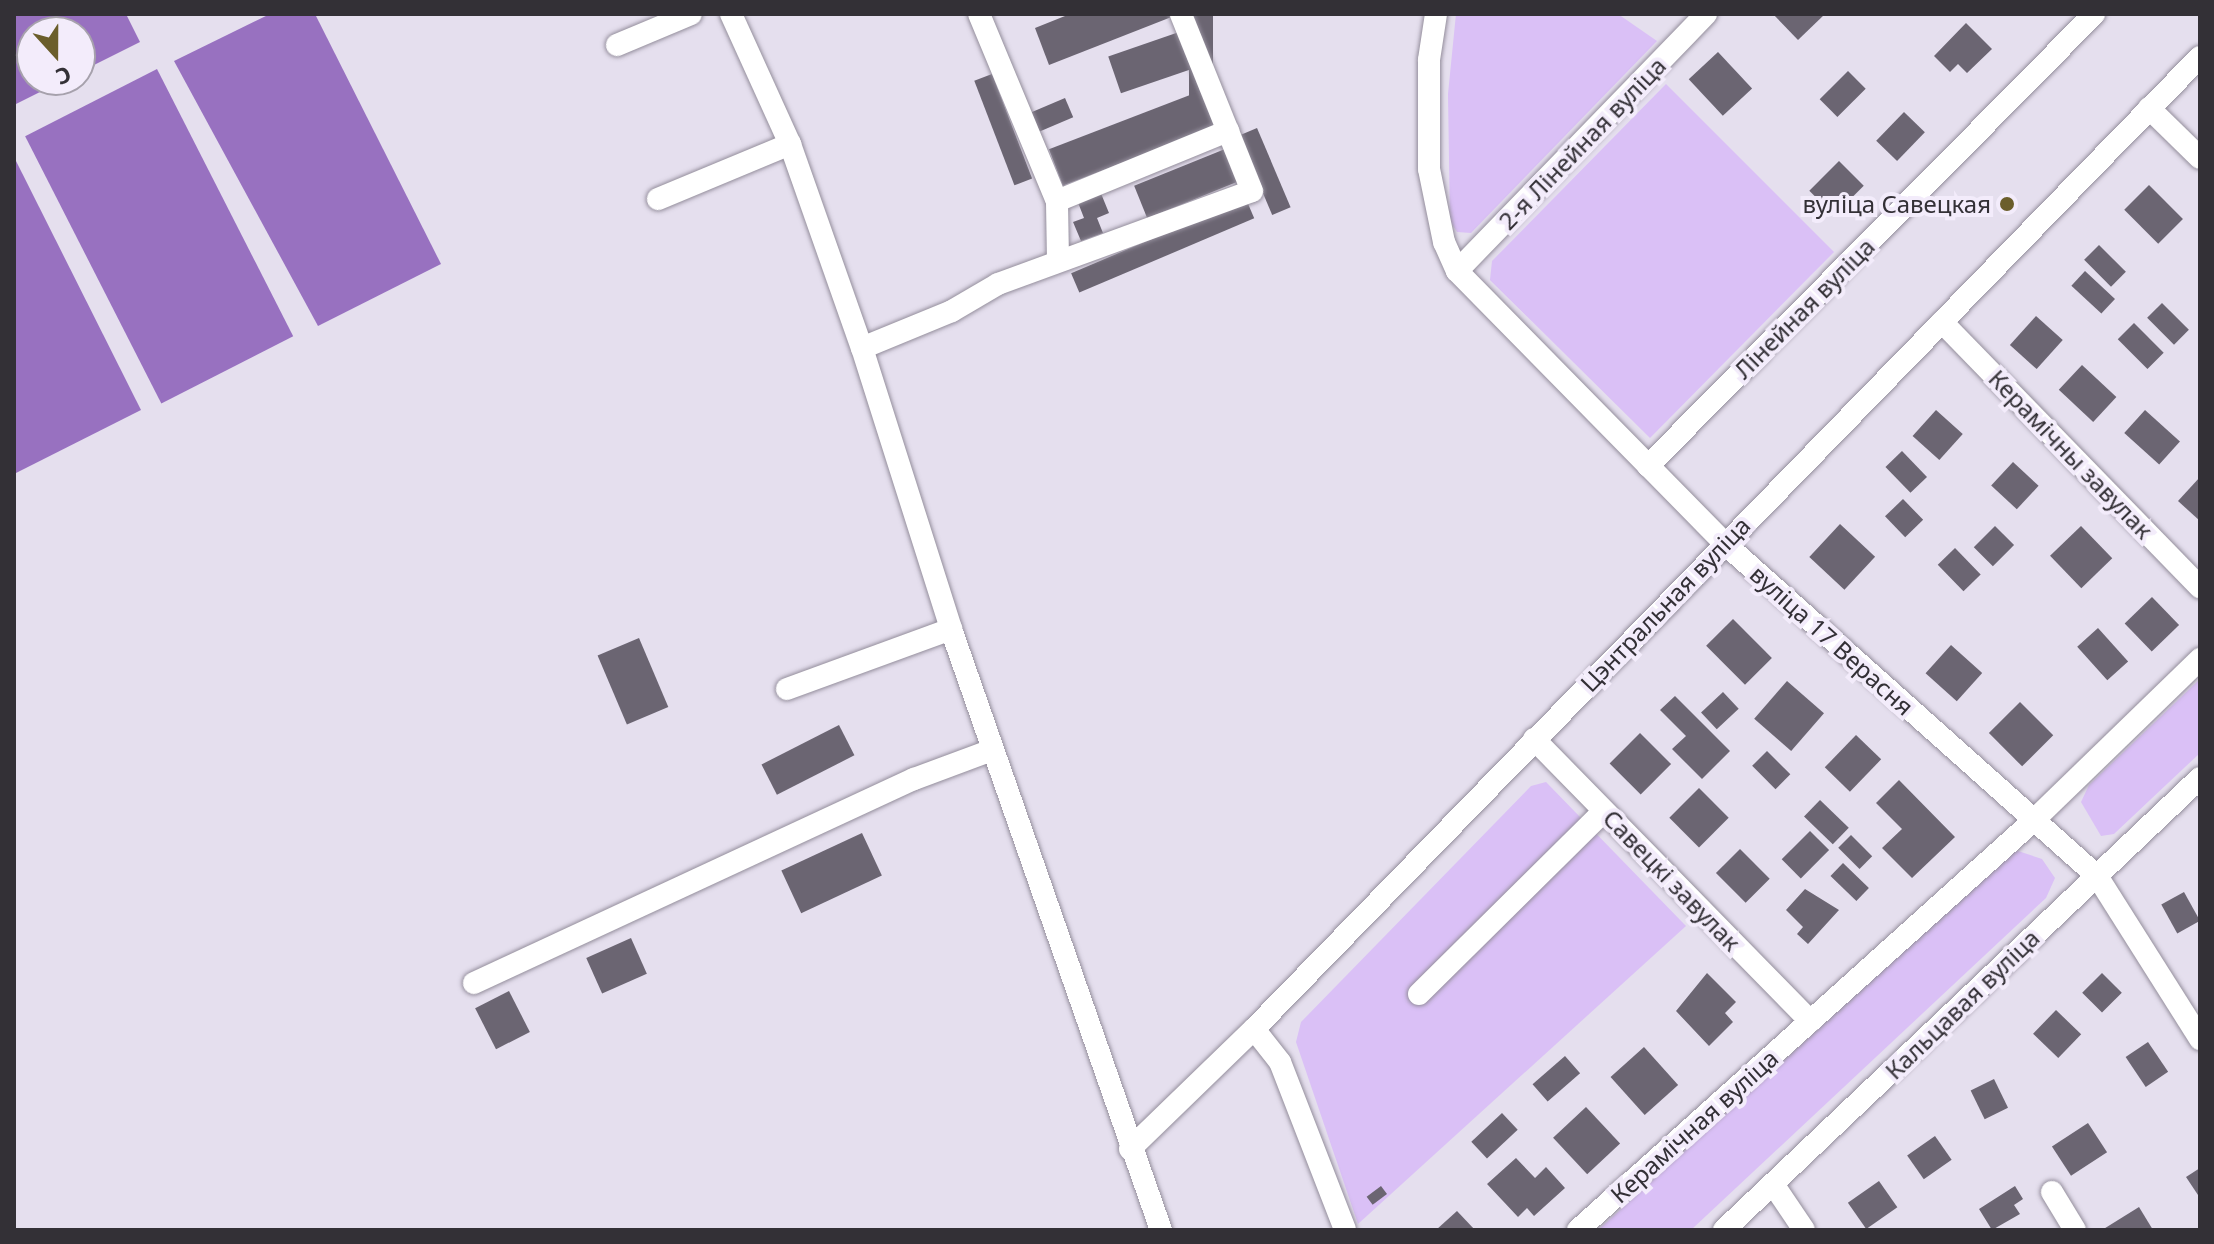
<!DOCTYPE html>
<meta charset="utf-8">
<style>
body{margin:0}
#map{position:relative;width:2214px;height:1244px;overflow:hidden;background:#e5dfee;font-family:"Noto Sans",sans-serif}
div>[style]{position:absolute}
.green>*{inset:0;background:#dac0f6}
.water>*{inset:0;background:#9871c0;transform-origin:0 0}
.building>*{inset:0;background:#6b6572;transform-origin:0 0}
.roads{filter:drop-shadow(0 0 2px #948e9c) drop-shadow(0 0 2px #948e9c)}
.minor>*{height:22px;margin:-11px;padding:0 11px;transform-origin:11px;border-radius:11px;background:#fff}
.dots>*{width:22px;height:22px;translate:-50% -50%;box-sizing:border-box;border:4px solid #f3ecfb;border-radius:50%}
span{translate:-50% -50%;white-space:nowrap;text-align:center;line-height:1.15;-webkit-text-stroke:8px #f3ecfb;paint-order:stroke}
.street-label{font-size:24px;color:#333036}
.poi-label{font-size:24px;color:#333036}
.right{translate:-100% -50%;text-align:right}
.frame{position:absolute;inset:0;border:16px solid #333036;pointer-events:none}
.north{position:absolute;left:16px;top:16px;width:80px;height:80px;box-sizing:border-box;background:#f3ecfb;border:2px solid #a6a1ac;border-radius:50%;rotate:159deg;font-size:22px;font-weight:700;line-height:32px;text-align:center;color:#333036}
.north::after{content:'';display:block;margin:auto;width:28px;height:36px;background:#6b5e2b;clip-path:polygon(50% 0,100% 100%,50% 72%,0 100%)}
</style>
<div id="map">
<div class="green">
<i style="clip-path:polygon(1456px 14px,1618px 14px,1657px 41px,1471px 233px,1457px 232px,1450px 221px,1448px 94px)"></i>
<i style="clip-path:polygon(1666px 84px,1834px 252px,1650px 438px,1490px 280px,1492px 261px)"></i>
<i style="clip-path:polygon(2200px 679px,2200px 753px,2114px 834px,2101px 836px,2081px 802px,2089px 785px)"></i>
<i style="clip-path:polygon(1546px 782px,1686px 926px,1358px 1224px,1296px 1042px,1301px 1022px,1531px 786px)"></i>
<i style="clip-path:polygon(2015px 850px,2042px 859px,2055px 878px,2046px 898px,1691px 1230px,1598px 1230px)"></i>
</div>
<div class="water">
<i style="clip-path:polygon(14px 14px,126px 14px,140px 42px,80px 72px,80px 32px,32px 32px,32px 80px,64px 80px,14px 105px)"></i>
<i style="clip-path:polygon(270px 14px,315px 14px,441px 264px,318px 326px,174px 61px)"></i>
<i style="left:157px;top:69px;width:300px;height:148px;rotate:63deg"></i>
<i style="clip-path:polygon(14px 157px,141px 410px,14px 474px)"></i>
</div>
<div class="building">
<i style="clip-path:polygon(1070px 14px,1173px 14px,1174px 16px,1049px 65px,1035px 28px)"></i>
<i style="left:1189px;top:14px;width:24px;height:114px"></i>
<i style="clip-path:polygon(1773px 14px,1825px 14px,1798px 40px)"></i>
<i style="clip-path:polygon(1966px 23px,1992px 49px,1967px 73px,1958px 64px,1950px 72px,1934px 56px)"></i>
<i style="left:1182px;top:31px;width:39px;height:78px;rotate:71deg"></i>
<i style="left:1718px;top:52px;width:50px;height:40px;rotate:47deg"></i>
<i style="left:1848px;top:71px;width:25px;height:40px;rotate:45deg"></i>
<i style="left:992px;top:74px;width:112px;height:19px;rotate:69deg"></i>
<i style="left:1203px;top:90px;width:39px;height:165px;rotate:69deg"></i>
<i style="left:1065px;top:98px;width:21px;height:39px;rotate:67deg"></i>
<i style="left:1904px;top:112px;width:29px;height:40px;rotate:44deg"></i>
<i style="left:1257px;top:128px;width:86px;height:20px;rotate:67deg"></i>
<i style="left:1225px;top:149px;width:35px;height:98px;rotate:68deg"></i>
<i style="left:1839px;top:161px;width:35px;height:42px;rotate:45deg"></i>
<i style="left:2149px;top:185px;width:48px;height:35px;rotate:45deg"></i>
<i style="clip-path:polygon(1100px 191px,1109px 213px,1097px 218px,1103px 233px,1081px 241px,1073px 222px,1084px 218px,1077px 200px)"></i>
<i style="left:1246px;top:199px;width:21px;height:190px;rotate:67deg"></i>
<i style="left:2099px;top:245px;width:38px;height:21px;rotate:45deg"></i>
<i style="left:2085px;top:271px;width:41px;height:20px;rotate:43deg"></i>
<i style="left:2162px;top:303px;width:38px;height:21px;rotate:45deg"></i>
<i style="left:2036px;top:316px;width:36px;height:39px;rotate:42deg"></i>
<i style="left:2134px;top:323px;width:42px;height:23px;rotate:45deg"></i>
<i style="left:2082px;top:365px;width:47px;height:34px;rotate:43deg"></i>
<i style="left:1936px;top:410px;width:36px;height:35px;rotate:42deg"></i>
<i style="left:2145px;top:410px;width:47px;height:31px;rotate:42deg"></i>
<i style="left:1902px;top:451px;width:36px;height:23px;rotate:46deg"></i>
<i style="left:2013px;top:462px;width:35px;height:32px;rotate:43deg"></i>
<i style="clip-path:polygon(2200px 477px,2200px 521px,2178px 501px)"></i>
<i style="left:1903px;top:499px;width:29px;height:25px;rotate:46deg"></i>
<i style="left:1840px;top:524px;width:48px;height:45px;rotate:43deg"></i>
<i style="left:1995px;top:526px;width:27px;height:30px;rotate:45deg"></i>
<i style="left:2081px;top:526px;width:45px;height:43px;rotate:46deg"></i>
<i style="left:1955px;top:548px;width:37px;height:24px;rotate:46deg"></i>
<i style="left:2152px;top:597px;width:39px;height:38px;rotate:46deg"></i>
<i style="left:1733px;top:619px;width:55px;height:38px;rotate:45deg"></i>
<i style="left:2098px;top:628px;width:45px;height:28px;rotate:48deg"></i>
<i style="left:639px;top:638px;width:75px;height:45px;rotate:67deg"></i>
<i style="left:1951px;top:645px;width:42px;height:38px;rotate:42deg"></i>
<i style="left:1787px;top:681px;width:49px;height:50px;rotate:41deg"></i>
<i style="left:1723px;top:692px;width:23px;height:30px;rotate:47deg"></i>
<i style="clip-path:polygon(1675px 696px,1730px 751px,1702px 779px,1672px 749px,1686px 736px,1660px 710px)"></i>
<i style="left:2020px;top:702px;width:47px;height:44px;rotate:45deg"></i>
<i style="left:839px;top:725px;width:34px;height:87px;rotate:63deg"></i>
<i style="left:1640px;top:733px;width:44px;height:43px;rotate:45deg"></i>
<i style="left:1856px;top:735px;width:35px;height:45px;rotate:44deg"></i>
<i style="left:1767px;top:751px;width:33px;height:21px;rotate:45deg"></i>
<i style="clip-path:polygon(1899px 780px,1955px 837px,1912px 878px,1882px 848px,1902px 829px,1876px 803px)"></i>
<i style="left:1699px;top:788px;width:42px;height:42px;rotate:45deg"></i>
<i style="left:1820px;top:800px;width:40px;height:23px;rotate:44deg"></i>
<i style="left:1810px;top:831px;width:27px;height:40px;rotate:45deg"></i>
<i style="left:862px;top:833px;width:47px;height:89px;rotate:65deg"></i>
<i style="left:1851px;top:835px;width:30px;height:18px;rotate:45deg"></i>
<i style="left:1740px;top:849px;width:42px;height:34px;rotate:45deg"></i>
<i style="left:1843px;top:863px;width:36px;height:18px;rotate:44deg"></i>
<i style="clip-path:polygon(1805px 889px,1839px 910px,1808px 944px,1797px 934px,1803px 927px,1786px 910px)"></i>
<i style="left:2184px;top:892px;width:33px;height:26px;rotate:61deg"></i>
<i style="left:631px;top:938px;width:39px;height:49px;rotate:66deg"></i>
<i style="clip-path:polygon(1707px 973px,1736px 1002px,1725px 1013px,1733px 1022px,1709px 1046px,1676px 1011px)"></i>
<i style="left:2102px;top:973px;width:28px;height:28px;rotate:45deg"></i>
<i style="left:509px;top:991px;width:46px;height:38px;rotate:63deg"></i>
<i style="left:2056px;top:1010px;width:35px;height:33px;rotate:44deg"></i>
<i style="left:2148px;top:1042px;width:36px;height:27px;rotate:56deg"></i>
<i style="left:1644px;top:1047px;width:51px;height:45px;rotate:48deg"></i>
<i style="left:1565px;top:1056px;width:23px;height:43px;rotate:49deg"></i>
<i style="left:1994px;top:1079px;width:32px;height:26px;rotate:64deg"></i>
<i style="left:1586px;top:1107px;width:50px;height:45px;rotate:47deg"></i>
<i style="left:1502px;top:1113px;width:23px;height:42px;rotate:47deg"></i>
<i style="left:2088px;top:1123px;width:35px;height:43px;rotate:57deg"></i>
<i style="left:1935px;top:1136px;width:29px;height:34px;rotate:55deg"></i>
<i style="clip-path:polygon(1516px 1158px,1535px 1178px,1546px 1167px,1565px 1188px,1534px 1216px,1527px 1208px,1518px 1217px,1487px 1184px)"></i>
<i style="clip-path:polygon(2200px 1168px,2200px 1198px,2186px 1177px)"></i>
<i style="left:1879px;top:1181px;width:32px;height:38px;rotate:55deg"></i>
<i style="left:1381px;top:1186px;width:10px;height:18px;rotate:53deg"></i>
<i style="clip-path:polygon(2015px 1186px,2023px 1199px,2014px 1205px,2020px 1214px,1992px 1230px,1979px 1209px)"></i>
<i style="clip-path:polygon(2139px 1207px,2153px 1230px,2102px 1230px)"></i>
<i style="clip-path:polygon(1457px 1211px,1475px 1230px,1436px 1230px)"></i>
</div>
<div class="roads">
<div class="minor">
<i style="left:731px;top:14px;width:143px;rotate:65.6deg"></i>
<i style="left:790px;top:144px;width:216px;rotate:70.6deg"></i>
<i style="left:862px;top:348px;width:295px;rotate:72.4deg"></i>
<i style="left:951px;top:629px;width:637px;rotate:70.74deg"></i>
<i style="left:979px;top:14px;width:203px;rotate:67.4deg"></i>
<i style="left:1436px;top:14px;width:47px;rotate:98.7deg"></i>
<i style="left:1429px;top:60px;width:109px;rotate:90deg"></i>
<i style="left:1429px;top:169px;width:75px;rotate:78.4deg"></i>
<i style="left:1444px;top:242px;width:32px;rotate:66deg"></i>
<i style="left:1457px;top:271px;width:381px;rotate:45.5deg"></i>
<i style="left:1724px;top:543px;width:500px;rotate:41.76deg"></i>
<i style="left:2097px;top:876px;width:193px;rotate:57.7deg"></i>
<i style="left:617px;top:45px;width:80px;rotate:-22.7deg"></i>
<i style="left:2149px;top:108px;width:71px;rotate:44.4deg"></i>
<i style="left:658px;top:199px;width:143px;rotate:-22.6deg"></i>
<i style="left:1058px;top:260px;width:59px;rotate:-91deg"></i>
<i style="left:1057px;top:201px;width:185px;rotate:-22.3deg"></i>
<i style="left:1457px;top:271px;width:358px;rotate:-45.9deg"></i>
<i style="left:1942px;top:322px;width:370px;rotate:45.8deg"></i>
<i style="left:862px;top:348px;width:97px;rotate:-22.3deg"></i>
<i style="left:952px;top:311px;width:53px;rotate:-30.4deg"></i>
<i style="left:998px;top:284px;width:270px;rotate:-20.1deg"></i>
<i style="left:1252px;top:191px;width:191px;rotate:-111.9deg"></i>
<i style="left:1648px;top:466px;width:635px;rotate:-45.38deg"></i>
<i style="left:787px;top:689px;width:175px;rotate:-20.1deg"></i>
<i style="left:1534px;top:739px;width:395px;rotate:45.6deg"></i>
<i style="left:474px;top:983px;width:485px;rotate:-24.9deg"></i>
<i style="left:914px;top:779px;width:83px;rotate:-20.4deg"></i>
<i style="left:1419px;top:994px;width:260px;rotate:-44.7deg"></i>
<i style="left:1254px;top:1029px;width:42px;rotate:51.8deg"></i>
<i style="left:1280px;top:1062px;width:180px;rotate:68.8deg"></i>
<i style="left:1130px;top:1149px;width:173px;rotate:-44.1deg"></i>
<i style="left:1254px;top:1029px;width:1356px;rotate:-45.78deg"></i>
<i style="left:1773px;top:1184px;width:55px;rotate:56deg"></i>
<i style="left:2052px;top:1192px;width:44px;rotate:58.8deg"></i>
<i style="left:1578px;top:1230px;width:612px;rotate:-41.95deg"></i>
<i style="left:2033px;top:821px;width:233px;rotate:-44.1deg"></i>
<i style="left:1724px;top:1230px;width:656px;rotate:-43.52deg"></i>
</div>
</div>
<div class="dots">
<i style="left:2007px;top:204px;background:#6b5e2b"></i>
</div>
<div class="street-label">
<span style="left:1582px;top:143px;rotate:-46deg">2-я Лінейная вуліца</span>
<span style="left:1804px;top:308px;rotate:-45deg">Лінейная вуліца</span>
<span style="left:2071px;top:454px;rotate:46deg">Керамічны завулак</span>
<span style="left:1665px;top:604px;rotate:-46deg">Цэнтральная вуліца</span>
<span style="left:1832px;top:640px;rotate:42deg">вуліца 17 Верасня</span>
<span style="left:1672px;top:880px;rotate:46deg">Савецкі завулак</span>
<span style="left:1962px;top:1004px;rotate:-44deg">Кальцавая вуліца</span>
<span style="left:1694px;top:1126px;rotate:-42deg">Керамічная вуліца</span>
</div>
<div class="poi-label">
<span class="right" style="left:1991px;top:204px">вуліца Савецкая</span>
</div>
<div class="frame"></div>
<div class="north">С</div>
</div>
